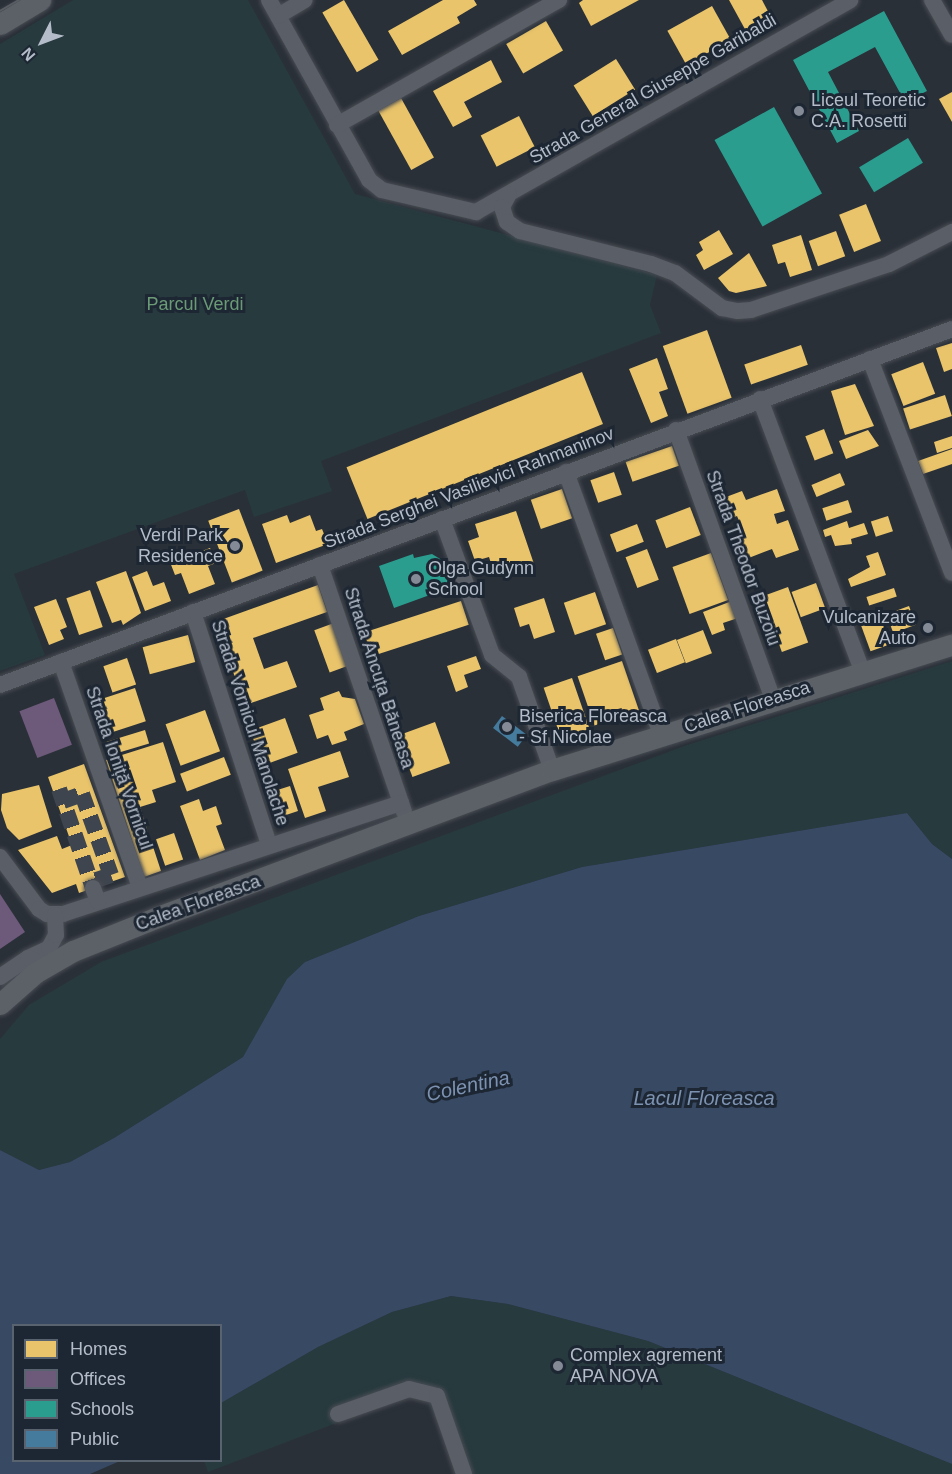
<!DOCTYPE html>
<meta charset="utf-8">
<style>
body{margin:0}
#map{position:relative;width:952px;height:1474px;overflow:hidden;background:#2a3038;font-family:Helvetica,sans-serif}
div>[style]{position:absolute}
.green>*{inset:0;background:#273a3e}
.water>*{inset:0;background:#384963}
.homes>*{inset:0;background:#e9c46a;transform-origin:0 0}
.offices>*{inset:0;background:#6d597a;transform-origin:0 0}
.schools>*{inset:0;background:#2a9d8f;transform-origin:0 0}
.public>*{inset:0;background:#457b9d;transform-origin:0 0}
.minor-tunnel>*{height:16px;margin-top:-8px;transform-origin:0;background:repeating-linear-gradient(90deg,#3f454e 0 16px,transparent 0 24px)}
.roads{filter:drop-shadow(0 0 2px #484c53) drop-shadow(0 0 2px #484c53)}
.minor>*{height:16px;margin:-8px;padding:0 8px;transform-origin:8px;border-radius:8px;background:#5a5e66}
.major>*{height:21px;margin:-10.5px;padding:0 10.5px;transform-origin:10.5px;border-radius:10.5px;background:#5c6168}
.tram>*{height:1.5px;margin:-0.75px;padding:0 0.75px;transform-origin:0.75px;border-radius:0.75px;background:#595d64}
.dots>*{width:16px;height:16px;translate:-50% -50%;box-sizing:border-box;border:3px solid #1d2633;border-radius:50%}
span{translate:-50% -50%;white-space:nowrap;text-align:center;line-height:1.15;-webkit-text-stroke:6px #1d2633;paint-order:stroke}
.street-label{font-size:18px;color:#b4bcc9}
.poi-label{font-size:18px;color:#b4bcc9}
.left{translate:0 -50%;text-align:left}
.right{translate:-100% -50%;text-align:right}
.park-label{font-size:18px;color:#6b9a76}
.water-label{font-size:20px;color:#7c92b1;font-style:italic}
.legend{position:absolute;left:12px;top:1324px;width:210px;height:138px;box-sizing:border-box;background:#1d2633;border:2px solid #59626f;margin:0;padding:8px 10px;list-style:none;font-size:18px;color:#b4bcc9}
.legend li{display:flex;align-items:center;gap:12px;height:30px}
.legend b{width:30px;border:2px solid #59626f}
.north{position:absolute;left:12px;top:12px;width:60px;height:60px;-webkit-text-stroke:4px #1d2633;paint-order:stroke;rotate:228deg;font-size:16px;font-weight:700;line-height:24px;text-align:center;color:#b4bcc9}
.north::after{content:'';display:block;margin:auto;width:21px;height:27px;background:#b4bcc9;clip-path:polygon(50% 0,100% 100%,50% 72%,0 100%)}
</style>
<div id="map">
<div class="green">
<i style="clip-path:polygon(73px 0,248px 0,355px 194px,657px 275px,650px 305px,661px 333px,321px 461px,332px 491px,254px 517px,245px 490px,14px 574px,45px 655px,0 671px,0 44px)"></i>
<i style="clip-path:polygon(952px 661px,952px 859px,932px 844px,907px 813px,582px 867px,419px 916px,305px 962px,243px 1057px,114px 1138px,70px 1162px,39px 1170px,0 1150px,0 1039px,29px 1005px,101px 962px,687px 745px)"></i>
<i style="clip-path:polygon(451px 1296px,508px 1304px,648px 1341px,952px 1464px,952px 1474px,461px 1474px,425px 1395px,415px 1393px,208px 1472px,204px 1461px,220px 1460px,221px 1403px,318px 1347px,392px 1312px)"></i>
</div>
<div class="water">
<i style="clip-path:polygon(907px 813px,932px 844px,952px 859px,952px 1464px,648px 1341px,508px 1304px,451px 1296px,392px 1312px,318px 1347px,221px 1403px,220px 1326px,14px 1326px,14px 1460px,120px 1461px,90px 1474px,0 1474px,0 1150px,39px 1170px,70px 1162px,114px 1138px,243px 1057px,287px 979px,305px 962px,419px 916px,582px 867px)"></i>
</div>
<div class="homes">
<i style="left:344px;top:0;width:69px;height:25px;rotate:60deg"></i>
<i style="clip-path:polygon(443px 0,474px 0,477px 5px,457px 17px,460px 23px,402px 55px,388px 31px)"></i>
<i style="clip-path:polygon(583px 0,639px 0,591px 26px,579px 3px)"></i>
<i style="clip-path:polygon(729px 0,762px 0,771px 17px,746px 31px)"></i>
<i style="left:712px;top:6px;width:39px;height:51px;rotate:61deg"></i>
<i style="left:546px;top:21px;width:34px;height:46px;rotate:60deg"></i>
<i style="left:616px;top:59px;width:36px;height:50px;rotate:58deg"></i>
<i style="clip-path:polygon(491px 60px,502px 82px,464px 102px,472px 117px,453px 127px,433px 91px)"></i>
<i style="clip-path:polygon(952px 92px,952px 122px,939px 99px)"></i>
<i style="left:401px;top:98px;width:68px;height:26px;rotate:61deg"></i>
<i style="left:519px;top:116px;width:35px;height:43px;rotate:63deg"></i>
<i style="left:866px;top:204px;width:40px;height:29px;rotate:68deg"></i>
<i style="clip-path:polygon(719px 230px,733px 254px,704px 270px,696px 255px,703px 250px,699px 242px)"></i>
<i style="left:836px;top:231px;width:27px;height:29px;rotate:70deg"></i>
<i style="clip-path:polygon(801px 235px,812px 270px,790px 277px,785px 262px,778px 264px,772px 245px)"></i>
<i style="clip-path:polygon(749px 253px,767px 286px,736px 293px,729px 291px,718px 278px)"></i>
<i style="left:707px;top:330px;width:72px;height:47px;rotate:70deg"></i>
<i style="clip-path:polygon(952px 343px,952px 369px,944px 372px,936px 348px)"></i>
<i style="left:801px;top:345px;width:21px;height:60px;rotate:71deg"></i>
<i style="clip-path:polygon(657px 358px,668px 389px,659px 392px,668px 416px,651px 423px,629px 369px)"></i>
<i style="left:923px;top:362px;width:34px;height:34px;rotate:69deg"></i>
<i style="left:582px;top:372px;width:56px;height:254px;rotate:68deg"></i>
<i style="clip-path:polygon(855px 384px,874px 426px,845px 435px,831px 391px)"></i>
<i style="left:945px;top:395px;width:22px;height:44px;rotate:72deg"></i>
<i style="left:824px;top:429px;width:26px;height:20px;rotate:69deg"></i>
<i style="clip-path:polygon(868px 430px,879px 446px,846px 459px,839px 441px)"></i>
<i style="clip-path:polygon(952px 436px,952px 448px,937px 453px,934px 442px)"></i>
<i style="left:672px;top:446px;width:21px;height:49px;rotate:71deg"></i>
<i style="clip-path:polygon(952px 449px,952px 464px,923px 474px,918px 461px)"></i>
<i style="left:614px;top:472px;width:24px;height:25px;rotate:71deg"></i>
<i style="left:840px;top:473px;width:13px;height:31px;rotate:67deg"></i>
<i style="left:562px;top:489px;width:31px;height:33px;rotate:71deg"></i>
<i style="clip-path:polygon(777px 489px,785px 511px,774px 514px,777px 524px,788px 520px,799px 550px,776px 558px,772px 549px,741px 561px,729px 530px,741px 525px,737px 516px,725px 521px,718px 500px,742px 491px,746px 500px)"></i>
<i style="left:848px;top:500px;width:13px;height:27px;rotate:72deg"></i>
<i style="left:690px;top:507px;width:30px;height:37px;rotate:69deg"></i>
<i style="left:239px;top:509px;width:66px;height:33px;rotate:69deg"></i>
<i style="clip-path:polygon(516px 511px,534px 564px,495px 576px,489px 557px,475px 561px,468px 541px,479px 537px,475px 524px)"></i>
<i style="clip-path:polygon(287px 515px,290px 523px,310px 515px,316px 531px,322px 529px,328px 544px,276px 563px,262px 524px)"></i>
<i style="left:888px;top:516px;width:16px;height:18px;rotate:72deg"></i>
<i style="clip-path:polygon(847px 521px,849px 528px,864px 523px,868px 534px,851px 539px,852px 544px,835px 546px,831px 535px,825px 537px,823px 530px)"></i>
<i style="left:637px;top:524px;width:19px;height:29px;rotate:69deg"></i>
<i style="clip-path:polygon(210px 548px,216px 563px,208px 566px,215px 584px,189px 594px,181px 573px,175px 575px,168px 557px,183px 551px,186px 557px)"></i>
<i style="left:647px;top:549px;width:33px;height:23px;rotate:69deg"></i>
<i style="clip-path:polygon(878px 552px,886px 575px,851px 587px,848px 579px,870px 567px,866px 556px)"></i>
<i style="left:711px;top:553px;width:50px;height:41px;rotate:70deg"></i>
<i style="clip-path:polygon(126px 571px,141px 613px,123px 625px,121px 620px,112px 623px,96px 582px)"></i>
<i style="clip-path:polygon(147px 571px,153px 586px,164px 582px,171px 601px,145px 611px,132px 577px)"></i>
<i style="left:816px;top:583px;width:27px;height:26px;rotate:70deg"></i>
<i style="clip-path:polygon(318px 585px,327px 612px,253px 638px,264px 669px,287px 661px,297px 687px,245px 705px,215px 622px)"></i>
<i style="left:788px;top:587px;width:59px;height:28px;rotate:70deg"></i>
<i style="left:894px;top:588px;width:9px;height:29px;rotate:72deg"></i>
<i style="left:90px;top:590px;width:39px;height:25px;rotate:71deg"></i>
<i style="left:595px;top:592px;width:34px;height:33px;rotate:71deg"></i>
<i style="clip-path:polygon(544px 598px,555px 632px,534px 639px,529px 624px,520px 627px,514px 608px)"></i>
<i style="clip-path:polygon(56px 599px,67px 627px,60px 630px,64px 639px,49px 645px,34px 607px)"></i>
<i style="left:461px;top:601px;width:25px;height:102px;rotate:72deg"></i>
<i style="clip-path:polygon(732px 601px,738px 618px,723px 623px,725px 630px,712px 635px,703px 612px)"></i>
<i style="left:909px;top:606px;width:20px;height:24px;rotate:70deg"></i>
<i style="left:880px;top:616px;width:30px;height:21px;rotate:70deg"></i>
<i style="left:334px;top:623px;width:45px;height:21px;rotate:70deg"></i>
<i style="left:613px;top:628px;width:28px;height:18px;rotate:71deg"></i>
<i style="left:703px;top:630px;width:25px;height:28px;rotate:69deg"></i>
<i style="left:188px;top:635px;width:28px;height:47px;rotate:75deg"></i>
<i style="left:676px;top:639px;width:25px;height:30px;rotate:69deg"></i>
<i style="clip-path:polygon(476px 656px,481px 669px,464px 675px,468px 687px,456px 692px,447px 666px)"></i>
<i style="left:127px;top:658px;width:28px;height:25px;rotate:71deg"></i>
<i style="left:622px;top:661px;width:52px;height:47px;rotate:71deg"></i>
<i style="left:572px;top:678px;width:54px;height:30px;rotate:71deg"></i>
<i style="left:135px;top:688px;width:35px;height:45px;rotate:72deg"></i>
<i style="clip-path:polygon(339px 691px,342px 697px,355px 699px,364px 724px,344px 732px,347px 740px,332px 745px,328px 735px,317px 739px,309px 715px,324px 710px,320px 698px)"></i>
<i style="left:205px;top:710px;width:44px;height:42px;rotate:70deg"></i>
<i style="left:285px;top:718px;width:37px;height:37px;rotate:70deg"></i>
<i style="left:435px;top:722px;width:44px;height:40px;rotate:70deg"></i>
<i style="left:145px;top:730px;width:14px;height:40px;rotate:73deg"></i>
<i style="clip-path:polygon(163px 742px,176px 782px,152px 790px,156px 802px,140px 807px,161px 871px,144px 877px,106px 760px)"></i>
<i style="clip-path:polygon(340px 751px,349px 777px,318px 787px,326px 811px,305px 818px,288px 769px)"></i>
<i style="left:224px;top:757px;width:19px;height:47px;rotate:69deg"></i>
<i style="clip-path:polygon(84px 764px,125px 877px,79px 893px,76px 884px,52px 893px,18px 850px,57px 836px,62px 849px,72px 845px,48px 777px)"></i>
<i style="clip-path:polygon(39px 785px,52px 827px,19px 840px,7px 828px,1px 810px,2px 794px)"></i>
<i style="clip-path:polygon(290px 786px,298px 811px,283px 816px,280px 808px,274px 810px,268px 793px)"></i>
<i style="clip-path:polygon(199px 799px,203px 811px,216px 806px,222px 824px,216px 826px,225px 850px,200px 860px,180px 806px)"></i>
<i style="left:174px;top:833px;width:28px;height:19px;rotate:71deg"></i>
</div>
<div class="offices">
<i style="left:54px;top:698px;width:50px;height:37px;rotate:69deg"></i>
<i style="clip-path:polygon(0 894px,25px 932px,0 949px)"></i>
</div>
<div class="schools">
<i style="clip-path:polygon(884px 11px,927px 91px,905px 102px,875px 47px,828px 72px,859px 131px,837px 143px,793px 60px)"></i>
<i style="left:774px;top:107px;width:99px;height:68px;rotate:61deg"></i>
<i style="left:908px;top:138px;width:29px;height:57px;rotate:59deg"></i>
<i style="clip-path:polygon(413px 554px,414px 558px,432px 554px,445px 562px,450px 575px,447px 583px,438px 592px,394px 608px,379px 566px)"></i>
</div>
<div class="public">
<i style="left:502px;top:716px;width:31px;height:15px;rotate:37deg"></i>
</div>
<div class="minor-tunnel">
<i style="left:59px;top:789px;width:105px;rotate:71deg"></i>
<i style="left:63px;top:801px;width:20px;rotate:-20deg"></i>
<i style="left:82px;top:794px;width:86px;rotate:70.3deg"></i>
<i style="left:111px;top:875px;width:21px;rotate:161deg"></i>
</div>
<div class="roads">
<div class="minor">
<i style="left:269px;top:0;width:206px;rotate:60.9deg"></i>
<i style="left:369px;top:180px;width:16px;rotate:38deg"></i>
<i style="left:382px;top:190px;width:97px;rotate:13.2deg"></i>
<i style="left:476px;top:212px;width:430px;rotate:-29.5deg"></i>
<i style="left:932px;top:0;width:40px;rotate:60.3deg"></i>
<i style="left:278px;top:16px;width:31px;rotate:-31deg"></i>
<i style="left:337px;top:125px;width:255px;rotate:-29.4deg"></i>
<i style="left:509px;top:194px;width:15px;rotate:118deg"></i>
<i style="left:502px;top:207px;width:16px;rotate:72deg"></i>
<i style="left:507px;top:222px;width:16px;rotate:35deg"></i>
<i style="left:520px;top:231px;width:135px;rotate:14.1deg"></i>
<i style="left:651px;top:264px;width:26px;rotate:21deg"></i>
<i style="left:675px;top:273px;width:59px;rotate:36.7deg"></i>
<i style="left:722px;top:308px;width:16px;rotate:11deg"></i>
<i style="left:738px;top:311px;width:13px;rotate:-4deg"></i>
<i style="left:751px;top:310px;width:145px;rotate:-18.4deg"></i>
<i style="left:889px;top:264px;width:71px;rotate:-26.9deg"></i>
<i style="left:870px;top:359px;width:229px;rotate:69deg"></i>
<i style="left:760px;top:399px;width:290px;rotate:69.4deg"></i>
<i style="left:676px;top:430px;width:286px;rotate:70.2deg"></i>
<i style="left:566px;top:472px;width:280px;rotate:70.1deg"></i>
<i style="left:442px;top:519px;width:145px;rotate:69.8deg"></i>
<i style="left:492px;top:655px;width:35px;rotate:39deg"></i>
<i style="left:519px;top:677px;width:99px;rotate:70.5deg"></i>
<i style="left:320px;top:565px;width:261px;rotate:71.2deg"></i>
<i style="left:193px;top:612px;width:245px;rotate:71.9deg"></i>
<i style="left:61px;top:662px;width:239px;rotate:70.7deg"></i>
<i style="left:0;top:685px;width:1016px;rotate:-20.5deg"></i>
<i style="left:0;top:857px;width:65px;rotate:53.1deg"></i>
<i style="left:39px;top:909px;width:9px;rotate:32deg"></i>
<i style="left:47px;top:914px;width:16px"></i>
<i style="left:63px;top:914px;width:356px;rotate:-18.2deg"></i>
<i style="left:93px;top:888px;width:15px;rotate:70deg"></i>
<i style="left:28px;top:958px;width:23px;rotate:-25deg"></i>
<i style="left:49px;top:948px;width:15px;rotate:-62deg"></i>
<i style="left:56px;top:935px;width:20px;rotate:-93deg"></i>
<i style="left:0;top:977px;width:34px;rotate:-34deg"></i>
<i style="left:28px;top:958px;width:9px;rotate:21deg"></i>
<i style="left:338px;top:1414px;width:75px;rotate:-19.4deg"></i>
<i style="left:409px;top:1389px;width:29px;rotate:14deg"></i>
<i style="left:437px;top:1396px;width:83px;rotate:70.9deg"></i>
</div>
<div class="major">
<i style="left:0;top:24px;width:47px;rotate:-31deg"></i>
<i style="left:0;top:1004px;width:47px;rotate:-41.5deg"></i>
<i style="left:35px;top:973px;width:44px;rotate:-30.1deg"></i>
<i style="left:73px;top:951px;width:92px;rotate:-21.8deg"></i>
<i style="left:158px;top:917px;width:421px;rotate:-20.5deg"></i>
<i style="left:552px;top:770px;width:419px;rotate:-17.4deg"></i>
</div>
</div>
<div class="tram">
<i style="left:0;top:11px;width:22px;rotate:-30deg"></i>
</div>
<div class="dots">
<i style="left:799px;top:111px;background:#848b96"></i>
<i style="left:235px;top:546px;background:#848b96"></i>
<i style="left:416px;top:579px;background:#848b96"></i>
<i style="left:928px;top:628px;background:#848b96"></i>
<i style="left:507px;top:727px;background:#848b96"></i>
<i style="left:558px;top:1366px;background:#848b96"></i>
</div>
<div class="street-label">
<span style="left:653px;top:89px;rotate:-30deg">Strada General Giuseppe Garibaldi</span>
<span style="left:469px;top:488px;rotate:-21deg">Strada Serghei Vasilievici Rahmaninov</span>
<span style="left:743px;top:558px;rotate:70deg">Strada Theodor Buzoiu</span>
<span style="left:379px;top:678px;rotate:72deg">Strada Ancuța Băneasa</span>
<span style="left:747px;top:707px;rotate:-18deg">Calea Floreasca</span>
<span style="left:250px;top:723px;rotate:72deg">Strada Vornicul Manolache</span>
<span style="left:119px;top:768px;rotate:71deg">Strada Ioniță Vornicul</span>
<span style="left:198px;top:903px;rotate:-20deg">Calea Floreasca</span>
</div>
<div class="poi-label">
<span class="left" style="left:811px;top:111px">Liceul Teoretic<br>C.A. Rosetti</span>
<span class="right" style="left:223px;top:546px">Verdi Park<br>Residence</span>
<span class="left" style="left:428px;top:579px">Olga Gudynn<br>School</span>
<span class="right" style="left:916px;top:628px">Vulcanizare<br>Auto</span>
<span class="left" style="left:519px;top:727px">Biserica Floreasca<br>- Sf Nicolae</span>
<span class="left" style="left:570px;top:1366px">Complex agrement<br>APA NOVA</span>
</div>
<div class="park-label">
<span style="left:195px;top:304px">Parcul Verdi</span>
</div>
<div class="water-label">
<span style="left:468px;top:1086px;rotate:-12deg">Colentina</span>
<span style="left:704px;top:1098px">Lacul Floreasca</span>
</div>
<ul class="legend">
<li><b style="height:16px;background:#e9c46a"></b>Homes</li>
<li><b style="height:16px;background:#6d597a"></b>Offices</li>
<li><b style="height:16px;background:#2a9d8f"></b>Schools</li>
<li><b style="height:16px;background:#457b9d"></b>Public</li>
</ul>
<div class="north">N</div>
</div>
